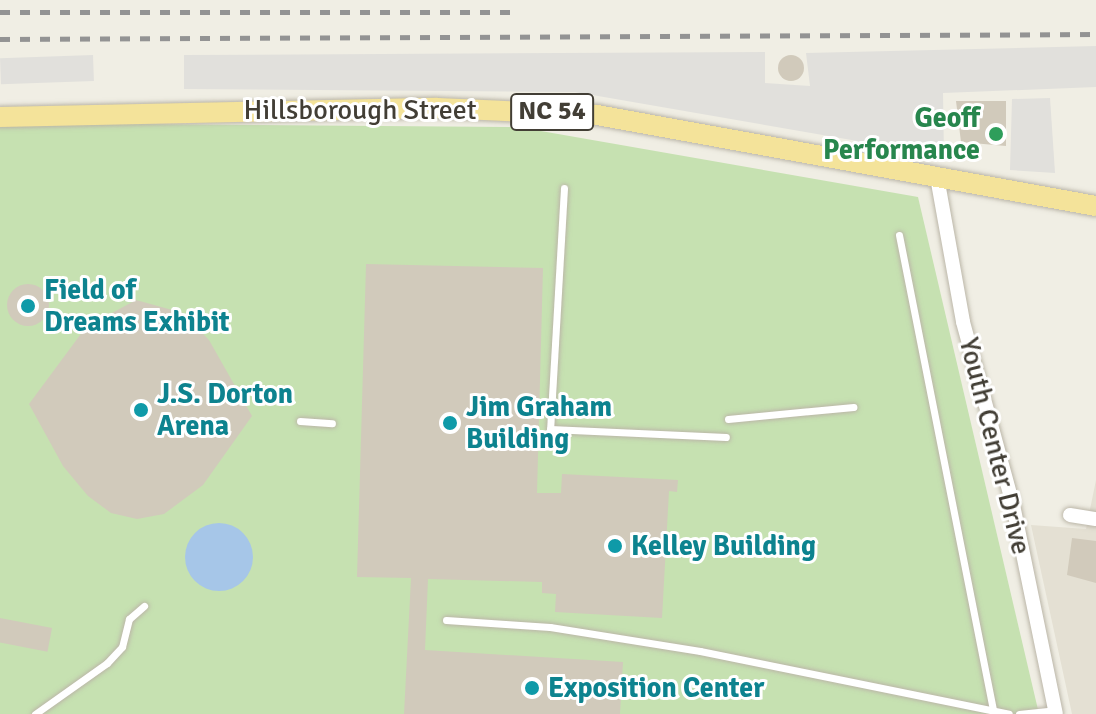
<!DOCTYPE html>
<style>
body{margin:0}
#map{position:relative;width:1096px;height:714px;overflow:hidden;background:#f0eee4;font-family:Signika,sans-serif}
div>[style]{position:absolute}
.residential>*{inset:0;background:#e4e0d3}
.green>*{inset:0;background:#c6e1b1}
.parking>*{inset:0;background:#e1e0dc;transform-origin:0 0}
.water>*{inset:0;background:#a6c6e8}
.round{border-radius:50%}
.building>*{inset:0;background:#d1cabb;transform-origin:0 0}
.roads{filter:drop-shadow(0 0 2px #bbb6a8) drop-shadow(0 0 2px #bbb6a8)}
.lane>*{height:7px;margin:-3.5px;padding:0 3.5px;transform-origin:3.5px;border-radius:3.5px;background:#fff}
.street>*{height:14px;margin:-7px;padding:0 7px;transform-origin:7px;border-radius:7px;background:#fff}
.primary>*{height:20px;margin:-10px;padding:0 10px;transform-origin:10px;border-radius:10px;background:#f4e39a}
.rail>*{height:5px;margin-top:-2.5px;transform-origin:0;background:repeating-linear-gradient(90deg,#939393 0 10px,transparent 0 20px)}
.dots>*{width:22px;height:22px;translate:-50% -50%;box-sizing:border-box;border:4px solid #fff;border-radius:50%}
span{translate:-50% -50%;white-space:nowrap;text-align:center;line-height:1.15;-webkit-text-stroke:6px #fff;paint-order:stroke}
.shield-label span{padding:2px 6px;background:#fff;border:2px solid;border-radius:6px;-webkit-text-stroke-width:0}
.shield-label{font-size:26px;color:#423e35;font-weight:700}
.street-label{font-size:28px;color:#423e35}
.leisure-label{font-size:28px;color:#27864d;font-weight:700}
.right{translate:-100% -50%;text-align:right}
.culture-label{font-size:28px;color:#0d838f;font-weight:700}
.left{translate:0 -50%;text-align:left}
</style>
<div id="map">
<div class="residential">
<i style="clip-path:polygon(1096px 480px,1096px 714px,1072px 714px,1031px 525px,1086px 529px)"></i>
</div>
<div class="green">
<i style="clip-path:polygon(0 123px,518px 127px,918px 197px,1039px 714px,0 714px)"></i>
</div>
<div class="parking">
<i style="clip-path:polygon(1096px 46px,1096px 87px,943px 93px,944px 156px,575px 92px,184px 89px,184px 55px,765px 52px,765px 83px,810px 86px,806px 53px)"></i>
<i style="left:93px;top:55px;width:26px;height:93px;rotate:88deg"></i>
<i style="clip-path:polygon(1050px 98px,1055px 173px,1010px 170px,1012px 99px)"></i>
</div>
<div class="water">
<i class="round" style="left:185px;top:523px;width:68px;height:68px"></i>
</div>
<div class="building">
<i class="round" style="left:778px;top:55px;width:26px;height:26px"></i>
<i style="clip-path:polygon(956px 101px,1006px 101px,1006px 146px,961px 142px)"></i>
<i style="clip-path:polygon(366px 264px,543px 268px,537px 493px,561px 493px,562px 474px,678px 480px,677px 492px,669px 491px,662px 618px,555px 612px,556px 594px,542px 593px,542px 582px,428px 579px,425px 650px,623px 662px,620px 714px,404px 714px,411px 578px,357px 577px)"></i>
<i class="round" style="left:7px;top:284px;width:42px;height:42px"></i>
<i style="clip-path:polygon(136px 300px,183px 313px,209px 340px,252px 416px,203px 485px,164px 514px,137px 519px,111px 513px,88px 496px,63px 466px,29px 404px,86px 327px)"></i>
<i style="clip-path:polygon(1072px 538px,1096px 541px,1096px 583px,1067px 575px)"></i>
<i style="left:0;top:618px;width:53px;height:24px;rotate:11deg"></i>
</div>
<div class="roads">
<div class="lane">
<i style="left:564px;top:188px;width:241px;rotate:93.3deg"></i>
<i style="left:550px;top:429px;width:176px;rotate:2.6deg"></i>
<i style="left:899px;top:235px;width:485px;rotate:78.8deg"></i>
<i style="left:728px;top:419px;width:126px;rotate:-5.5deg"></i>
<i style="left:300px;top:421px;width:32px;rotate:4deg"></i>
<i style="left:446px;top:620px;width:104px;rotate:3.9deg"></i>
<i style="left:550px;top:627px;width:152px;rotate:9.1deg"></i>
<i style="left:700px;top:651px;width:315px;rotate:11.5deg"></i>
<i style="left:35px;top:714px;width:88px;rotate:-35.3deg"></i>
<i style="left:107px;top:663px;width:22px;rotate:-47deg"></i>
<i style="left:122px;top:647px;width:29px;rotate:-76deg"></i>
<i style="left:129px;top:619px;width:20px;rotate:-41deg"></i>
<i style="left:1019px;top:714px;width:36px;rotate:-6deg"></i>
</div>
<div class="street">
<i style="left:937px;top:177px;width:147px;rotate:79.8deg"></i>
<i style="left:963px;top:322px;width:190px;rotate:74.7deg"></i>
<i style="left:1013px;top:505px;width:213px;rotate:78.4deg"></i>
<i style="left:1070px;top:515px;width:26px;rotate:9deg"></i>
</div>
<div class="primary">
<i style="left:0;top:117px;width:437px;rotate:-1.2deg"></i>
<i style="left:437px;top:108px;width:160px;rotate:2.5deg"></i>
<i style="left:597px;top:115px;width:507px;rotate:10.34deg"></i>
</div>
</div>
<div class="rail">
<i style="left:0;top:12px;width:520px"></i>
<i style="left:0;top:39px;width:1096px;rotate:-0.26deg"></i>
</div>
<div class="dots">
<i style="left:996px;top:134px;background:#2e9e5b"></i>
<i style="left:28px;top:306px;background:#0f9aa8"></i>
<i style="left:141px;top:410px;background:#0f9aa8"></i>
<i style="left:450px;top:423px;background:#0f9aa8"></i>
<i style="left:615px;top:546px;background:#0f9aa8"></i>
<i style="left:532px;top:688px;background:#0f9aa8"></i>
</div>
<div class="shield-label">
<span style="left:552px;top:112px">NC 54</span>
</div>
<div class="street-label">
<span style="left:360px;top:110px">Hillsborough Street</span>
<span style="left:995px;top:446px;rotate:76deg">Youth Center Drive</span>
</div>
<div class="leisure-label">
<span class="right" style="left:980px;top:134px">Geoff<br>Performance</span>
</div>
<div class="culture-label">
<span class="left" style="left:44px;top:306px">Field of<br>Dreams Exhibit</span>
<span class="left" style="left:157px;top:410px">J.S. Dorton<br>Arena</span>
<span class="left" style="left:466px;top:423px">Jim Graham<br>Building</span>
<span class="left" style="left:631px;top:546px">Kelley Building</span>
<span class="left" style="left:548px;top:688px">Exposition Center</span>
</div>
</div>
